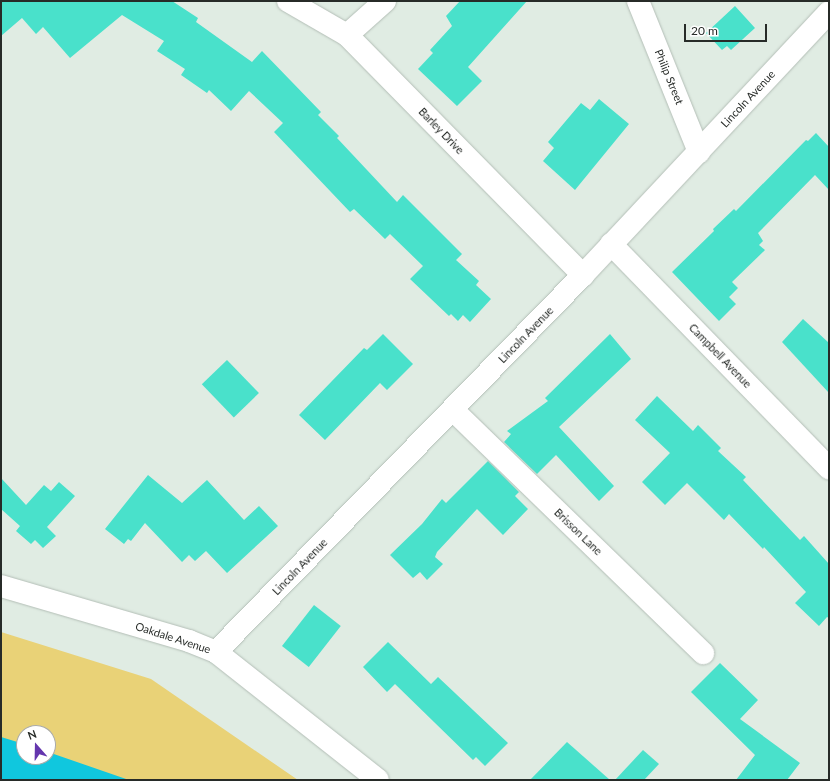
<!DOCTYPE html>
<style>
body{margin:0}
#map{position:relative;width:830px;height:781px;overflow:hidden;background:#e0ece3;font-family:Lato,sans-serif}
div>[style]{position:absolute}
.green>*{inset:0;background:#e9d277}
.water>*{inset:0;background:#10c7de}
.building>*{inset:0;background:#49e1cb;transform-origin:0 0}
.roads{filter:drop-shadow(0 0 1px #b3beb6) drop-shadow(0 0 1px #b3beb6)}
.minor>*{height:22px;margin:-11px;padding:0 11px;transform-origin:11px;border-radius:11px;background:#fff}
span{translate:-50% -50%;white-space:nowrap;text-align:center;line-height:1.15;-webkit-text-stroke:4px #fff;paint-order:stroke}
.street-label{font-size:11px;color:#272b28}
.frame{position:absolute;inset:0;border:2px solid #272b28;pointer-events:none}
.north{position:absolute;left:16px;top:725px;width:40px;height:40px;box-sizing:border-box;background:#fff;border:1px solid #a9aaa9;border-radius:50%;rotate:340deg;font-size:11px;font-weight:700;line-height:16px;text-align:center;color:#272b28}
.north::after{content:'';display:block;margin:auto;width:14px;height:18px;background:#6436ae;clip-path:polygon(50% 0,100% 100%,50% 72%,0 100%)}
.scale{position:absolute;left:684px;top:24px;width:83px;height:18px;box-sizing:border-box;border:2px solid #272b28;border-top:0;padding-left:5px;font-size:12px;line-height:14px;white-space:nowrap;color:#272b28;-webkit-text-stroke:3px #fff;paint-order:stroke}
</style>
<div id="map">
<div class="green">
<i style="clip-path:polygon(evenodd,1px 632px,151px 679px,298px 780px,1px 780px,1px 632px,24px 733px,48px 733px,48px 757px,24px 757px,24px 733px)"></i>
</div>
<div class="water">
<i style="clip-path:polygon(1px 737px,24px 744px,24px 757px,48px 757px,48px 752px,129px 780px,1px 780px)"></i>
</div>
<div class="building">
<i style="clip-path:polygon(1px 1px,172px 1px,198px 18px,196px 22px,252px 62px,262px 51px,321px 112px,318px 115px,339px 136px,337px 138px,397px 202px,403px 195px,462px 254px,456px 260px,479px 281px,476px 285px,491px 299px,470px 322px,463px 315px,458px 321px,451px 314px,449px 316px,410px 279px,423px 266px,390px 234px,385px 239px,354px 209px,350px 212px,274px 132px,283px 123px,249px 91px,231px 111px,209px 90px,207px 93px,181px 75px,185px 69px,157px 51px,164px 41px,122px 15px,70px 58px,43px 27px,36px 34px,22px 18px,1px 36px)"></i>
<i style="clip-path:polygon(460px 1px,527px 1px,468px 67px,482px 81px,457px 106px,418px 69px,433px 53px,430px 50px,452px 26px,446px 16px)"></i>
<i style="clip-path:polygon(735px 6px,755px 28px,731px 50px,727px 46px,722px 50px,706px 33px)"></i>
<i style="clip-path:polygon(599px 99px,629px 124px,575px 190px,543px 161px,554px 148px,548px 142px,581px 103px,590px 110px)"></i>
<i style="clip-path:polygon(816px 133px,829px 147px,829px 190px,815px 175px,758px 233px,763px 241px,759px 245px,765px 250px,732px 282px,738px 288px,729px 297px,736px 304px,719px 321px,672px 272px,714px 231px,713px 229px,734px 209px,736px 211px,806px 140px,808px 141px)"></i>
<i style="clip-path:polygon(803px 319px,829px 343px,829px 393px,782px 342px)"></i>
<i style="clip-path:polygon(383px 334px,413px 364px,387px 390px,380px 383px,325px 440px,299px 415px,364px 348px,367px 350px)"></i>
<i style="clip-path:polygon(610px 334px,631px 359px,559px 427px,614px 486px,599px 501px,556px 455px,537px 474px,504px 442px,511px 434px,507px 431px,548px 401px,545px 398px)"></i>
<i style="left:227px;top:360px;width:46px;height:35px;rotate:46deg"></i>
<i style="clip-path:polygon(657px 396px,693px 431px,698px 425px,721px 448px,718px 451px,746px 477px,743px 480px,800px 540px,804px 536px,829px 564px,829px 618px,827px 617px,819px 626px,795px 603px,806px 592px,764px 547px,763px 549px,729px 514px,724px 520px,687px 483px,665px 505px,642px 482px,670px 453px,635px 420px)"></i>
<i style="clip-path:polygon(488px 461px,519px 492px,515px 496px,528px 509px,503px 535px,477px 509px,437px 552px,435px 557px,443px 564px,427px 580px,420px 572px,413px 578px,390px 555px,422px 524px,442px 499px,446px 503px)"></i>
<i style="clip-path:polygon(148px 475px,182px 503px,207px 480px,244px 520px,259px 506px,278px 526px,227px 573px,206px 551px,195px 561px,189px 555px,182px 562px,145px 523px,131px 541px,128px 539px,124px 544px,105px 529px)"></i>
<i style="clip-path:polygon(1px 478px,26px 505px,44px 485px,51px 491px,59px 482px,75px 496px,47px 527px,56px 536px,43px 548px,35px 540px,31px 544px,16px 531px,20px 526px,1px 509px)"></i>
<i style="left:314px;top:605px;width:34px;height:52px;rotate:38deg"></i>
<i style="clip-path:polygon(388px 642px,431px 684px,438px 677px,508px 743px,485px 766px,476px 757px,473px 760px,395px 684px,387px 692px,363px 667px)"></i>
<i style="clip-path:polygon(720px 663px,758px 700px,740px 719px,800px 763px,787px 780px,736px 780px,755px 755px,691px 692px)"></i>
<i style="clip-path:polygon(567px 742px,610px 780px,530px 780px)"></i>
<i style="clip-path:polygon(643px 750px,659px 764px,644px 780px,615px 780px)"></i>
</div>
<div class="roads">
<div class="minor">
<i style="left:288px;top:1px;width:68px;rotate:30deg"></i>
<i style="left:347px;top:35px;width:337px;rotate:45.5deg"></i>
<i style="left:638px;top:1px;width:163px;rotate:68deg"></i>
<i style="left:347px;top:35px;width:51px;rotate:-41.8deg"></i>
<i style="left:611px;top:244px;width:313px;rotate:45.8deg"></i>
<i style="left:453px;top:410px;width:349px;rotate:44.2deg"></i>
<i style="left:1px;top:586px;width:196px;rotate:16.3deg"></i>
<i style="left:189px;top:641px;width:29px;rotate:22deg"></i>
<i style="left:216px;top:652px;width:206px;rotate:38.3deg"></i>
<i style="left:216px;top:652px;width:526px;rotate:-45.77deg"></i>
<i style="left:583px;top:275px;width:360px;rotate:-46.9deg"></i>
</div>
</div>
<div class="street-label">
<span style="left:669px;top:77px;rotate:68deg">Philip Street</span>
<span style="left:748px;top:99px;rotate:-47deg">Lincoln Avenue</span>
<span style="left:441px;top:131px;rotate:46deg">Barley Drive</span>
<span style="left:526px;top:335px;rotate:-46deg">Lincoln Avenue</span>
<span style="left:720px;top:356px;rotate:46deg">Campbell Avenue</span>
<span style="left:578px;top:532px;rotate:44deg">Brisson Lane</span>
<span style="left:300px;top:567px;rotate:-46deg">Lincoln Avenue</span>
<span style="left:173px;top:638px;rotate:18deg">Oakdale Avenue</span>
</div>
<div class="frame"></div>
<div class="north">N</div>
<div class="scale">20 m</div>
</div>
